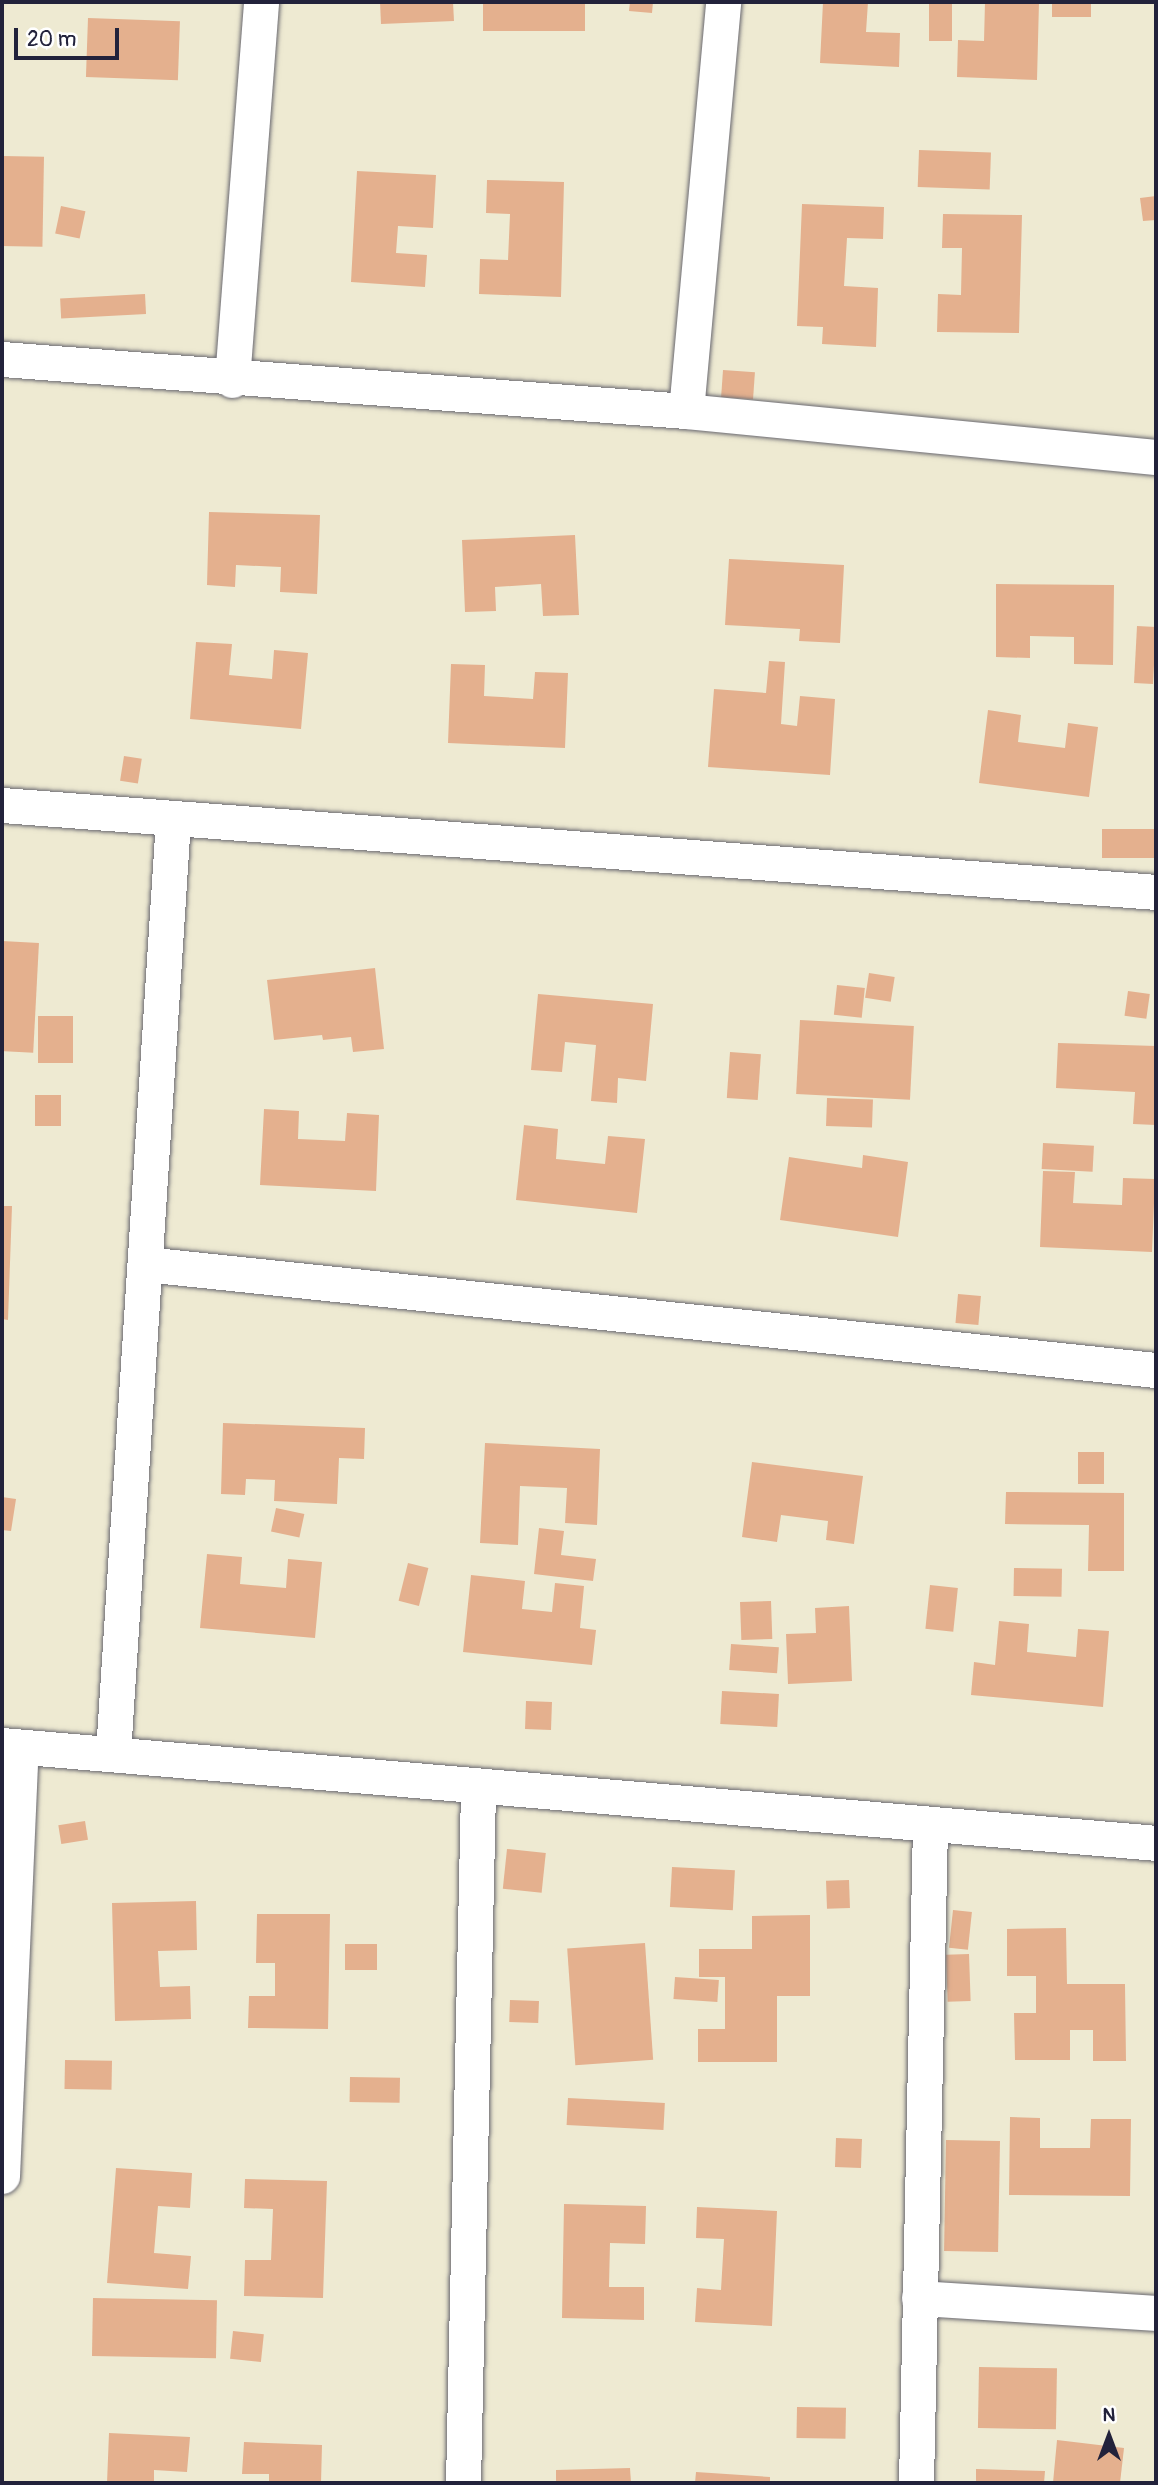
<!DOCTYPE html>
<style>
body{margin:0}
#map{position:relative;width:1158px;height:2485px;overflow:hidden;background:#eeead2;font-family:Pangolin,sans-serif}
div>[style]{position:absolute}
.building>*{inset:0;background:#e4b08e;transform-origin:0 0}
.roads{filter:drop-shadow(0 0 2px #696870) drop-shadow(0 0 2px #696870)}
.minor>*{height:35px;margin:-17.5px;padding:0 17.5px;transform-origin:17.5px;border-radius:17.5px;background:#fff}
span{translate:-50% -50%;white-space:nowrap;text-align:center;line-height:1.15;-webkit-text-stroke:5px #fff;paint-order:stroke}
.frame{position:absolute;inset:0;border:4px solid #22223b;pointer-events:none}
.north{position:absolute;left:1074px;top:2401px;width:70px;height:70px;-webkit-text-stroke:5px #fff;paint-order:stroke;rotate:0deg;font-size:19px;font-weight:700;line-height:28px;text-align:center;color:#22223b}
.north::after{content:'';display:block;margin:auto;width:24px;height:32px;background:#22223b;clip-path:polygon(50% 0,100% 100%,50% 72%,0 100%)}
.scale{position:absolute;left:14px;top:28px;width:105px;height:32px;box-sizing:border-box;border:4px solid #22223b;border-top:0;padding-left:9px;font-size:21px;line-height:24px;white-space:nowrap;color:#22223b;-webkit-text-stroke:5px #fff;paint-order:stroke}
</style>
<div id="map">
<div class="building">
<i style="clip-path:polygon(380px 2px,453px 2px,454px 21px,381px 24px)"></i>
<i style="left:483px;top:2px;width:102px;height:29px"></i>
<i style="clip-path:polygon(630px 2px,653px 2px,652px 13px,629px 11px)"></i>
<i style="clip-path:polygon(823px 2px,868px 2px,866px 32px,900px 33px,899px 67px,820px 63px)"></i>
<i style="left:929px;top:2px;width:23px;height:39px"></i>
<i style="clip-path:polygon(985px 2px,1039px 2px,1037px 80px,957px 77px,958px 40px,984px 41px)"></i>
<i style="left:1052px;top:2px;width:39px;height:15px"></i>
<i style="left:88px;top:18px;width:92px;height:59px;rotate:2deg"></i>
<i style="left:919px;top:150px;width:72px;height:37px;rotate:2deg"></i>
<i style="left:2px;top:156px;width:42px;height:90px;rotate:1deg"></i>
<i style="clip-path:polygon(357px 171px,436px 175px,433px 228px,398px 226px,396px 253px,427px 255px,425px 287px,351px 282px)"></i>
<i style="clip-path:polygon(487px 180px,564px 182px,561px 297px,479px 294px,480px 259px,508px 260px,510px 214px,486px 213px)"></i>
<i style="clip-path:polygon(1156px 196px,1156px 220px,1143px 221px,1140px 198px)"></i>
<i style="clip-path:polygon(802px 204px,884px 207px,883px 239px,847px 238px,844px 286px,878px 288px,876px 347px,822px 344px,823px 327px,797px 326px)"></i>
<i style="left:61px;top:206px;width:25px;height:28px;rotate:12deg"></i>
<i style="clip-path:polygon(943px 214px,1022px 215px,1019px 333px,937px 332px,938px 294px,961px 295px,962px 248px,942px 248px)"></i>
<i style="left:145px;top:294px;width:20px;height:85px;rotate:87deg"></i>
<i style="left:723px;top:370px;width:32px;height:27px;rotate:4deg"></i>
<i style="clip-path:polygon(209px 512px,320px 515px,317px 594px,280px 592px,281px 567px,236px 565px,235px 587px,207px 585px)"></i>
<i style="clip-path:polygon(575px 535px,579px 615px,543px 616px,541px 584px,495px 587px,496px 611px,465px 612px,462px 540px)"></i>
<i style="clip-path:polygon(729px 559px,844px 565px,840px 643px,799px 641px,800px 629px,725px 625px)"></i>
<i style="clip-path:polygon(996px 584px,1114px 585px,1113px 665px,1074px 664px,1074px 637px,1030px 636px,1030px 658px,996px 657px)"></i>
<i style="left:1137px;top:626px;width:19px;height:57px;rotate:3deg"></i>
<i style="clip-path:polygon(196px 642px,232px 644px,229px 675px,272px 679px,274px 650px,308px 653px,301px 729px,190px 719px)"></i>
<i style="clip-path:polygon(769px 661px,785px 662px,781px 724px,797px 726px,800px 696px,835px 699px,830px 775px,708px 767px,714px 689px,766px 693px)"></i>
<i style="clip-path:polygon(451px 664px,485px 665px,484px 696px,533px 699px,535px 672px,568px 673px,565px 748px,448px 743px)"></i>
<i style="clip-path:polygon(988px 710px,1021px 715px,1018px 742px,1065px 748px,1068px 723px,1098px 727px,1089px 797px,979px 783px)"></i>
<i style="left:124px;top:756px;width:18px;height:25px;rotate:9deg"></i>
<i style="left:1102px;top:829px;width:54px;height:29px"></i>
<i style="left:2px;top:941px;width:37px;height:110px;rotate:3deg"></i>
<i style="clip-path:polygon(375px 968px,384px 1049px,353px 1052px,351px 1037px,323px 1040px,322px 1035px,274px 1040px,267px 980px)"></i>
<i style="left:869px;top:973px;width:26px;height:25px;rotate:9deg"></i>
<i style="left:837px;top:985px;width:28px;height:30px;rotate:6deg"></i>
<i style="left:1128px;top:991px;width:22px;height:25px;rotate:8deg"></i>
<i style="clip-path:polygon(538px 994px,653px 1004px,646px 1081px,618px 1078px,617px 1103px,591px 1101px,596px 1045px,565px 1042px,562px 1072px,531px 1070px)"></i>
<i style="left:38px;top:1016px;width:35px;height:47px"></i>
<i style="left:800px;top:1020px;width:114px;height:74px;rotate:3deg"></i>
<i style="clip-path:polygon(1058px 1043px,1156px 1046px,1156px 1125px,1133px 1124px,1135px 1092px,1056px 1088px)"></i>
<i style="left:730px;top:1052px;width:31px;height:46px;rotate:4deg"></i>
<i style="left:35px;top:1095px;width:26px;height:31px"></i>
<i style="left:827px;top:1098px;width:46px;height:28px;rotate:2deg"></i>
<i style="clip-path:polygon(264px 1109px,299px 1111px,298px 1139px,345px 1141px,347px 1113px,379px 1115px,376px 1191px,260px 1185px)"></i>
<i style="clip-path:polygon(524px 1125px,558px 1129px,556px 1159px,605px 1164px,608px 1136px,645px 1139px,637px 1213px,516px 1200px)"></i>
<i style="left:1043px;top:1143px;width:51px;height:26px;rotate:3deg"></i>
<i style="clip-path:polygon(863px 1155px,908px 1162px,898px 1237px,780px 1220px,789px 1157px,862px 1168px)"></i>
<i style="clip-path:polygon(1043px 1171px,1075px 1172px,1073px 1203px,1122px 1205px,1123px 1178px,1155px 1179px,1152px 1252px,1040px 1247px)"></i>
<i style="clip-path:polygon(2px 1206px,12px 1206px,8px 1320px,2px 1319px)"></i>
<i style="left:958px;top:1294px;width:23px;height:29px;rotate:5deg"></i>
<i style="clip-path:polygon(223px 1423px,365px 1428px,364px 1459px,339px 1458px,337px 1504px,274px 1501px,275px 1480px,246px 1479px,245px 1495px,221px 1494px)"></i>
<i style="clip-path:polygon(485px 1443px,600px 1449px,597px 1525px,565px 1523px,567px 1488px,520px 1486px,518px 1545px,480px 1543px)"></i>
<i style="left:1078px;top:1452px;width:26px;height:32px"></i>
<i style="clip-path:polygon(752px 1462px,863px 1476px,854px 1544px,826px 1540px,828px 1521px,781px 1515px,777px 1542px,742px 1537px)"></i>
<i style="clip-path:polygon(1006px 1492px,1124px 1493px,1124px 1571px,1088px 1571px,1089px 1525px,1005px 1524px)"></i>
<i style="clip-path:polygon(2px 1497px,16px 1499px,11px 1531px,2px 1530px)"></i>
<i style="left:276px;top:1508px;width:29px;height:24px;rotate:12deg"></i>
<i style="clip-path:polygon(539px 1528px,564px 1531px,561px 1555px,596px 1559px,593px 1581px,534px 1574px)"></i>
<i style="clip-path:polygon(207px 1554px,242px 1557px,240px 1584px,286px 1588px,288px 1559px,322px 1562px,315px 1638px,200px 1628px)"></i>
<i style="left:408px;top:1563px;width:21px;height:39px;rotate:14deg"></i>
<i style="left:1014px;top:1568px;width:48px;height:28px;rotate:1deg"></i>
<i style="clip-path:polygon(471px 1575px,525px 1581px,522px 1609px,552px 1612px,555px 1583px,584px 1586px,580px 1628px,596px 1630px,592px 1665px,463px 1652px)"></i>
<i style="left:930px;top:1585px;width:28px;height:44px;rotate:6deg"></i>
<i style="left:771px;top:1601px;width:38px;height:31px;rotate:88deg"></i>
<i style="clip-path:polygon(849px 1606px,852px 1681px,788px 1684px,786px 1634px,816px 1633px,815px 1608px)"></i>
<i style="clip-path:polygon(999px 1621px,1029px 1624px,1027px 1652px,1076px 1657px,1078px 1629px,1109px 1631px,1103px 1707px,971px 1695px,974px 1662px,995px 1665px)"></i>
<i style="left:731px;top:1644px;width:48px;height:26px;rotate:4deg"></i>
<i style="left:722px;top:1691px;width:57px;height:33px;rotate:3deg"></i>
<i style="left:526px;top:1701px;width:26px;height:28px;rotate:2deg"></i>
<i style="left:85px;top:1821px;width:19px;height:27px;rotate:81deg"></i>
<i style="left:507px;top:1849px;width:39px;height:40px;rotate:6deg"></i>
<i style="left:672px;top:1867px;width:63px;height:40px;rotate:3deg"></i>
<i style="left:849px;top:1880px;width:28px;height:23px;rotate:88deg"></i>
<i style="clip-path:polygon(196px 1901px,197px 1950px,158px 1951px,160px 1987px,190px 1986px,191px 2019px,115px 2021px,112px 1903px)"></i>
<i style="left:953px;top:1910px;width:19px;height:38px;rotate:6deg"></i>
<i style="clip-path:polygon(257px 1914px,330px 1914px,328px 2029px,248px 2028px,249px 1996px,275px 1996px,275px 1963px,256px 1963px)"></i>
<i style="clip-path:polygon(810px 1915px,810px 1996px,777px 1996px,777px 2062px,698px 2062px,698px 2029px,725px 2029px,725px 1977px,699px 1977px,699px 1949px,752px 1949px,752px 1916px)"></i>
<i style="clip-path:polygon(1066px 1928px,1067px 1984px,1125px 1984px,1126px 2061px,1093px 2061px,1093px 2030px,1070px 2030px,1070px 2060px,1015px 2060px,1014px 2013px,1036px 2013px,1036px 1976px,1007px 1976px,1007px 1929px)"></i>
<i style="left:645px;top:1943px;width:117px;height:78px;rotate:86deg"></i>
<i style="left:345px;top:1944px;width:32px;height:26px"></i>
<i style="left:969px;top:1954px;width:47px;height:23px;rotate:88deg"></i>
<i style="left:675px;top:1977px;width:44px;height:22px;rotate:4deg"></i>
<i style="left:510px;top:2000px;width:29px;height:22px;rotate:2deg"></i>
<i style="left:65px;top:2060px;width:47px;height:29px;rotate:1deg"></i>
<i style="left:350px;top:2077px;width:50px;height:25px;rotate:1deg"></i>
<i style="left:568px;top:2098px;width:97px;height:27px;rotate:3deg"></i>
<i style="clip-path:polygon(1010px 2117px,1040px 2118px,1040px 2148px,1090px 2148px,1091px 2119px,1131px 2119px,1130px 2196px,1009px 2195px)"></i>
<i style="left:836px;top:2138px;width:26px;height:29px;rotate:2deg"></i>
<i style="left:946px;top:2140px;width:54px;height:111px;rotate:1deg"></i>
<i style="clip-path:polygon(116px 2168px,192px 2173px,190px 2208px,158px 2206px,154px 2253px,191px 2256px,188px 2289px,107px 2283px)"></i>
<i style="clip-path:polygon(245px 2179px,327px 2181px,323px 2298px,244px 2296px,245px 2260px,271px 2260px,273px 2209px,244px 2208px)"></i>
<i style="clip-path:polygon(564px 2204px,646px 2206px,645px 2244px,610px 2243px,609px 2287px,644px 2287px,644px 2320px,562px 2318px)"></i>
<i style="clip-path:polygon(697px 2207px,777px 2211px,772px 2326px,695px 2322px,697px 2288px,721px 2290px,724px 2239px,696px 2238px)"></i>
<i style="left:93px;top:2298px;width:124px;height:58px;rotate:1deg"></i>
<i style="left:233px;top:2331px;width:31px;height:28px;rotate:6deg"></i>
<i style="left:979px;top:2367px;width:78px;height:61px;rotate:1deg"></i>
<i style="left:797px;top:2407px;width:49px;height:31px;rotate:1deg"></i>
<i style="clip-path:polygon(109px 2433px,190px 2437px,187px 2472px,154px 2470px,154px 2483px,107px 2483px)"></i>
<i style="clip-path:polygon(1057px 2440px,1124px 2448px,1120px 2483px,1053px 2483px)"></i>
<i style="clip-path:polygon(244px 2442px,322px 2445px,321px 2483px,269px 2483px,269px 2474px,242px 2474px)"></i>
<i style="clip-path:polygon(630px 2468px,631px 2483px,556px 2483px,556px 2470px)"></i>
<i style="clip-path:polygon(976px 2469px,1045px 2471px,1044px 2483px,976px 2483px)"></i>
<i style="clip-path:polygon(696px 2472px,770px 2477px,770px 2483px,695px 2483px)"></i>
</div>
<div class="roads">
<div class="minor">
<i style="left:2px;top:359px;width:686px;rotate:4.35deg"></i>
<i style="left:686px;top:411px;width:472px;rotate:5.6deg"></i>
<i style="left:232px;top:380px;width:379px;rotate:-85.6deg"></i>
<i style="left:686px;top:411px;width:411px;rotate:-84.8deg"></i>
<i style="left:2px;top:805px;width:1157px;rotate:4.31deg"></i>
<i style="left:145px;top:1264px;width:1017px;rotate:5.99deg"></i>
<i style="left:2px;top:1745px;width:1158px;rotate:4.85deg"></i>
<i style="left:113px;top:1753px;width:936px;rotate:-86.32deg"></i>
<i style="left:2px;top:2176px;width:429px;rotate:-87.5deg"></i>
<i style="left:919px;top:2298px;width:237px;rotate:3.6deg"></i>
<i style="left:463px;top:2483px;width:695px;rotate:-88.76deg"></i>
<i style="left:916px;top:2483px;width:655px;rotate:-88.78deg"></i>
</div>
</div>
<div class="frame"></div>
<div class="north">N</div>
<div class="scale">20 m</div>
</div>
